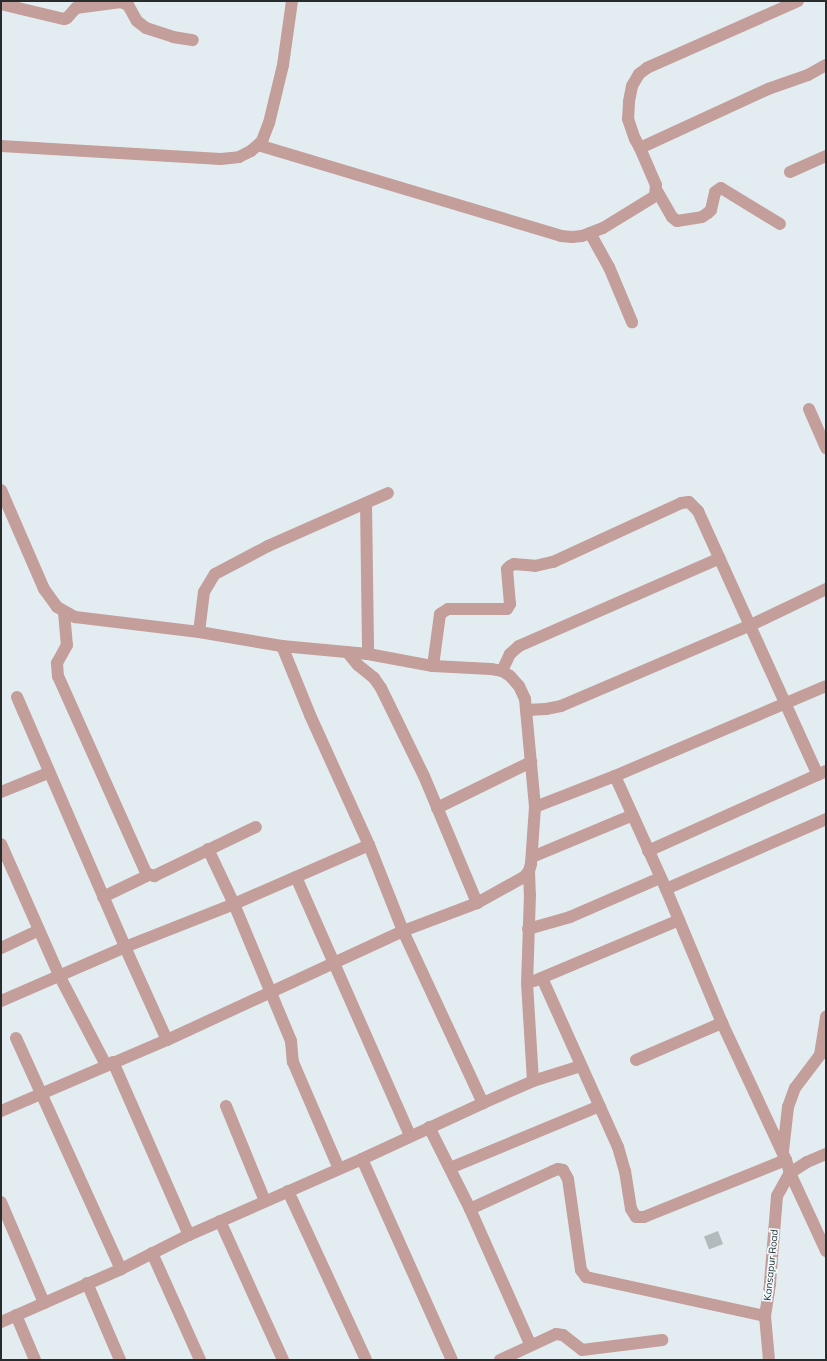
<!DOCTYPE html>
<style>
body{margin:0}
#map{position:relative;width:827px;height:1361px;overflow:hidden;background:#e3edf1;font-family:Mulish,sans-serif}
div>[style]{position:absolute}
.building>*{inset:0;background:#b1bbbe;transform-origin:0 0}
.minor>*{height:12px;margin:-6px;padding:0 6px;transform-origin:6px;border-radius:6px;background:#c39e9a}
span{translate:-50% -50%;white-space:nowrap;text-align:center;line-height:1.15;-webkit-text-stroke:3.5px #f0fbff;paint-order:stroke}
.street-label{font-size:10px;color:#282c2d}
.frame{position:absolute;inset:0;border:2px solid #282c2d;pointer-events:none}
</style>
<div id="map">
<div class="building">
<i style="left:718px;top:1231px;width:14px;height:15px;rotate:69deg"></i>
</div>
<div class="minor">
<i style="left:798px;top:1px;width:165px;rotate:156.1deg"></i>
<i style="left:647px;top:68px;width:10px;rotate:143deg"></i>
<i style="left:639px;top:74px;width:14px;rotate:120deg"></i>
<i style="left:632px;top:86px;width:16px;rotate:101deg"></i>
<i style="left:629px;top:102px;width:17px;rotate:93deg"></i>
<i style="left:628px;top:119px;width:21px;rotate:71deg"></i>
<i style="left:635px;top:139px;width:10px;rotate:61deg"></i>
<i style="left:640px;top:148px;width:141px;rotate:-24.7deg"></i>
<i style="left:768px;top:89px;width:42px;rotate:-19.3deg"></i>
<i style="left:808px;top:75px;width:21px;rotate:-29deg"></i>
<i style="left:1px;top:4px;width:65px;rotate:13.4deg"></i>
<i style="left:64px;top:19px;width:3px;rotate:-18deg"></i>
<i style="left:67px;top:18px;width:13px;rotate:-48deg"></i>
<i style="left:76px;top:8px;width:45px;rotate:-7.6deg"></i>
<i style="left:121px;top:2px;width:8px;rotate:23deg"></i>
<i style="left:128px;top:5px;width:18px;rotate:61deg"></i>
<i style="left:137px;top:21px;width:11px;rotate:38deg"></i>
<i style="left:146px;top:28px;width:28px;rotate:18deg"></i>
<i style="left:173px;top:37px;width:20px;rotate:9deg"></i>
<i style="left:258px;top:145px;width:316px;rotate:16.7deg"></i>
<i style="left:561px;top:236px;width:11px;rotate:5deg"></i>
<i style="left:572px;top:237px;width:10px;rotate:-6deg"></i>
<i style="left:582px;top:236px;width:22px;rotate:-21deg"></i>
<i style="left:603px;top:228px;width:61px;rotate:-31.6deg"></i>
<i style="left:655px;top:196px;width:11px;rotate:-85deg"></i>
<i style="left:656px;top:185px;width:40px;rotate:-113.4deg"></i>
<i style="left:1px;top:146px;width:220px;rotate:3.4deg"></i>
<i style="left:221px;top:159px;width:18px;rotate:-6deg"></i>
<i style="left:239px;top:157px;width:13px;rotate:-27deg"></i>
<i style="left:251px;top:151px;width:15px;rotate:-42deg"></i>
<i style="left:262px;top:141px;width:19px;rotate:-69deg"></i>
<i style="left:269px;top:123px;width:60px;rotate:-76.4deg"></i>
<i style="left:283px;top:65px;width:65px;rotate:-82deg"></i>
<i style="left:790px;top:172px;width:39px;rotate:-24deg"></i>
<i style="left:657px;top:191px;width:30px;rotate:60deg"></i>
<i style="left:672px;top:217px;width:6px;rotate:39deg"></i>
<i style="left:677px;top:221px;width:25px;rotate:-9deg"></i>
<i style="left:702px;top:217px;width:7px;rotate:-34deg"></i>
<i style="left:708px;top:213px;width:4px;rotate:-45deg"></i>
<i style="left:711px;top:210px;width:18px;rotate:-77deg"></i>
<i style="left:715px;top:192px;width:7px;rotate:-34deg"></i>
<i style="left:721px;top:188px;width:69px;rotate:31.4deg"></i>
<i style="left:590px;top:233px;width:39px;rotate:61deg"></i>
<i style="left:609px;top:267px;width:60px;rotate:67.3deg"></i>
<i style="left:809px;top:409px;width:43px;rotate:66.4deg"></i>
<i style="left:1px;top:490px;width:108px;rotate:66.5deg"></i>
<i style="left:44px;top:589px;width:22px;rotate:54deg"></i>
<i style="left:57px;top:607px;width:21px;rotate:29deg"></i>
<i style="left:75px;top:617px;width:125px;rotate:6.9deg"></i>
<i style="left:199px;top:632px;width:84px;rotate:9.6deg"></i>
<i style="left:282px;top:646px;width:86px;rotate:5.3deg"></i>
<i style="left:368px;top:654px;width:66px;rotate:10.5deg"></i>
<i style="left:433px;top:666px;width:58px;rotate:3deg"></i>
<i style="left:491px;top:669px;width:11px;rotate:10deg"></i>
<i style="left:502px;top:671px;width:9px;rotate:32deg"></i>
<i style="left:510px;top:676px;width:13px;rotate:48deg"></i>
<i style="left:519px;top:686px;width:14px;rotate:65deg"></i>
<i style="left:525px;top:699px;width:108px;rotate:84.7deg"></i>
<i style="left:366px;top:503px;width:151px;rotate:89.2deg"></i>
<i style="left:64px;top:612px;width:33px;rotate:85deg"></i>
<i style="left:67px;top:645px;width:21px;rotate:119deg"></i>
<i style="left:57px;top:663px;width:13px;rotate:86deg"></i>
<i style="left:58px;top:676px;width:216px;rotate:65.9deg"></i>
<i style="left:146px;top:873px;width:9px;rotate:21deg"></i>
<i style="left:154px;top:876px;width:113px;rotate:-25.7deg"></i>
<i style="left:199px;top:632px;width:40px;rotate:-82.9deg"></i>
<i style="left:204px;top:592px;width:21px;rotate:-59deg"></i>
<i style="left:215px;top:574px;width:60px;rotate:-27.8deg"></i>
<i style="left:268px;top:546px;width:131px;rotate:-23.8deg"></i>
<i style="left:282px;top:646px;width:74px;rotate:67.9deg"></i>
<i style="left:310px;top:715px;width:143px;rotate:65.6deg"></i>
<i style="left:369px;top:845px;width:92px;rotate:68.4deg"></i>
<i style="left:403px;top:931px;width:190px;rotate:65.1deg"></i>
<i style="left:347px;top:652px;width:17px;rotate:50deg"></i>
<i style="left:358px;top:665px;width:21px;rotate:39deg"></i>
<i style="left:374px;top:678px;width:12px;rotate:55deg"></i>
<i style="left:381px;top:688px;width:98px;rotate:64deg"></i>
<i style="left:424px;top:776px;width:138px;rotate:67.3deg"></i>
<i style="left:433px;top:666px;width:52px;rotate:-82.3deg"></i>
<i style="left:440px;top:614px;width:9px;rotate:-32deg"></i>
<i style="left:448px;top:609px;width:59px"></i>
<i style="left:507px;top:609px;width:6px;rotate:-59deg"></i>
<i style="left:510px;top:604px;width:35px;rotate:-95deg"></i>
<i style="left:507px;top:569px;width:4px;rotate:-45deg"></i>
<i style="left:510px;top:566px;width:4px;rotate:-27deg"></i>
<i style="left:514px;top:564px;width:21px;rotate:5deg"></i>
<i style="left:535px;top:566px;width:18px;rotate:-13deg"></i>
<i style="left:553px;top:562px;width:141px;rotate:-24.7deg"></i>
<i style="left:681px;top:503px;width:8px;rotate:-7deg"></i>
<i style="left:689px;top:502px;width:13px;rotate:45deg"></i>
<i style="left:698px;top:511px;width:290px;rotate:65.6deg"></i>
<i style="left:502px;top:671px;width:19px;rotate:-65deg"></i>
<i style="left:510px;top:654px;width:12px;rotate:-42deg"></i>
<i style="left:519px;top:646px;width:219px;rotate:-23.6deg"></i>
<i style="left:17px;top:697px;width:272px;rotate:66.6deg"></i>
<i style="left:125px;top:947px;width:102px;rotate:65.7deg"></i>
<i style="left:526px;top:710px;width:20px;rotate:-3deg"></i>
<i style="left:546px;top:709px;width:15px;rotate:-11deg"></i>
<i style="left:561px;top:706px;width:207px;rotate:-23.1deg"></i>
<i style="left:751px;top:625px;width:83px;rotate:-25.6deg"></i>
<i style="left:615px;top:776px;width:124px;rotate:65.7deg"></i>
<i style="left:666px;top:889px;width:145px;rotate:67.3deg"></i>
<i style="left:722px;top:1023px;width:151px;rotate:65deg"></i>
<i style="left:786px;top:1160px;width:14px;rotate:73deg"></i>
<i style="left:790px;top:1173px;width:86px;rotate:65.2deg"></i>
<i style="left:1px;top:792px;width:51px;rotate:-22deg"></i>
<i style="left:437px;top:808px;width:105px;rotate:-26.1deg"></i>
<i style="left:1px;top:844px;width:145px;rotate:66.1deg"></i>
<i style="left:60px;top:977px;width:99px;rotate:62.4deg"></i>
<i style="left:208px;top:849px;width:61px;rotate:64.7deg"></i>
<i style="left:234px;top:904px;width:148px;rotate:67.4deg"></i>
<i style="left:291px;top:1041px;width:21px;rotate:85deg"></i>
<i style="left:293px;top:1062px;width:116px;rotate:66.7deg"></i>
<i style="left:648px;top:851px;width:195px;rotate:-24.2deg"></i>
<i style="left:532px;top:857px;width:109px;rotate:-22.6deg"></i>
<i style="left:529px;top:871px;width:23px;rotate:88deg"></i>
<i style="left:530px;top:894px;width:89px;rotate:91.9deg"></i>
<i style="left:527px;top:983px;width:98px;rotate:86.5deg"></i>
<i style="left:296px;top:877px;width:283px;rotate:66.2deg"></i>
<i style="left:666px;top:889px;width:175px;rotate:-23.6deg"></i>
<i style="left:103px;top:897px;width:51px;rotate:-25.6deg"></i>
<i style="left:528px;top:929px;width:44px;rotate:-15.9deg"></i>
<i style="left:570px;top:917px;width:98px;rotate:-23.4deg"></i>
<i style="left:1px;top:948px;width:42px;rotate:-25.3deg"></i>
<i style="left:542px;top:978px;width:185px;rotate:65.8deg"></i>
<i style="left:618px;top:1147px;width:25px;rotate:74deg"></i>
<i style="left:625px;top:1171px;width:38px;rotate:81deg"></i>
<i style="left:631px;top:1209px;width:9px;rotate:58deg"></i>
<i style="left:636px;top:1217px;width:8px"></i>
<i style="left:644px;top:1217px;width:153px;rotate:-21.9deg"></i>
<i style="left:534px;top:981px;width:157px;rotate:-22.8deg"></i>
<i style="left:1px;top:1001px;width:135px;rotate:-23.5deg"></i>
<i style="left:125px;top:947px;width:117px;rotate:-21.5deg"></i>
<i style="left:234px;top:904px;width:147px;rotate:-23.6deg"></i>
<i style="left:16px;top:1038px;width:254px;rotate:65.6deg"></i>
<i style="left:636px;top:1060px;width:94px;rotate:-23.3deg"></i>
<i style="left:113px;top:1062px;width:189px;rotate:66.3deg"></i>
<i style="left:226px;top:1106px;width:103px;rotate:67.7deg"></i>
<i style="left:1px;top:1111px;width:181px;rotate:-23.2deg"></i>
<i style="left:167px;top:1040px;width:260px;rotate:-24.8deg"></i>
<i style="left:403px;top:931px;width:79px;rotate:-20.7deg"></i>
<i style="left:477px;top:903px;width:54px;rotate:-29deg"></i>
<i style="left:524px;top:877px;width:8px;rotate:-50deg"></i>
<i style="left:529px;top:871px;width:7px;rotate:-74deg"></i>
<i style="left:531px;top:864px;width:57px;rotate:-86deg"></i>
<i style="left:535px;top:807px;width:86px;rotate:-21.2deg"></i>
<i style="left:615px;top:776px;width:229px;rotate:-23.1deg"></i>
<i style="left:429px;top:1127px;width:92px;rotate:63.4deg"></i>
<i style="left:470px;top:1209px;width:148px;rotate:66deg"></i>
<i style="left:783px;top:1151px;width:44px;rotate:-83.5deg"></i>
<i style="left:788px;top:1107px;width:20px;rotate:-70deg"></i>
<i style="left:795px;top:1088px;width:41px;rotate:-52.9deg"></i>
<i style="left:820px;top:1055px;width:39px;rotate:-81deg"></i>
<i style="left:362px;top:1159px;width:220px;rotate:65.9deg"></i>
<i style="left:450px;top:1168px;width:162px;rotate:-22.5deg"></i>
<i style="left:288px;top:1191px;width:186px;rotate:65.2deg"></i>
<i style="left:1px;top:1202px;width:110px;rotate:66.9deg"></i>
<i style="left:470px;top:1209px;width:91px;rotate:-24.6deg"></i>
<i style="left:553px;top:1171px;width:5px;rotate:-22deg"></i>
<i style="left:558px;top:1169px;width:5px;rotate:11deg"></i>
<i style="left:563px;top:1170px;width:10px;rotate:61deg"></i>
<i style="left:568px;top:1179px;width:92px;rotate:81.9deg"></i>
<i style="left:581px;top:1270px;width:9px;rotate:54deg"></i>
<i style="left:586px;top:1277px;width:183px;rotate:12.3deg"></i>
<i style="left:220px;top:1221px;width:153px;rotate:65.6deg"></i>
<i style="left:152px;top:1253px;width:117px;rotate:65.8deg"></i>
<i style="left:87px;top:1283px;width:84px;rotate:66.8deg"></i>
<i style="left:16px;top:1315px;width:49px;rotate:67.1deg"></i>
<i style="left:1px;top:1322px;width:131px;rotate:-23.8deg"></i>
<i style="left:121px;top:1269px;width:76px;rotate:-26.6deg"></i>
<i style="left:189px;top:1235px;width:189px;rotate:-23.7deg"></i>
<i style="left:362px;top:1159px;width:133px;rotate:-24.8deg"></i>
<i style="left:483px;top:1103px;width:55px;rotate:-23.7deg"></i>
<i style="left:533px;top:1081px;width:50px;rotate:-17.4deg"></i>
<i style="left:500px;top:1360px;width:62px;rotate:-24.9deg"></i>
<i style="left:556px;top:1334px;width:7px;rotate:8deg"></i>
<i style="left:563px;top:1335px;width:24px;rotate:38deg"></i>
<i style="left:582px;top:1350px;width:81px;rotate:-7.1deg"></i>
<i style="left:769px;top:1360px;width:44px;rotate:-95.2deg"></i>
<i style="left:765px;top:1316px;width:33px;rotate:-81deg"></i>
<i style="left:770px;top:1283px;width:87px;rotate:-85.4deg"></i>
<i style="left:777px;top:1196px;width:26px;rotate:-61deg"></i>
<i style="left:790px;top:1173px;width:20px;rotate:-33deg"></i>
<i style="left:807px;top:1162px;width:21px;rotate:-23deg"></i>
</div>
<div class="street-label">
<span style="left:771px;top:1265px;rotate:-84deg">Kansapur Road</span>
</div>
<div class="frame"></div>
</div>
